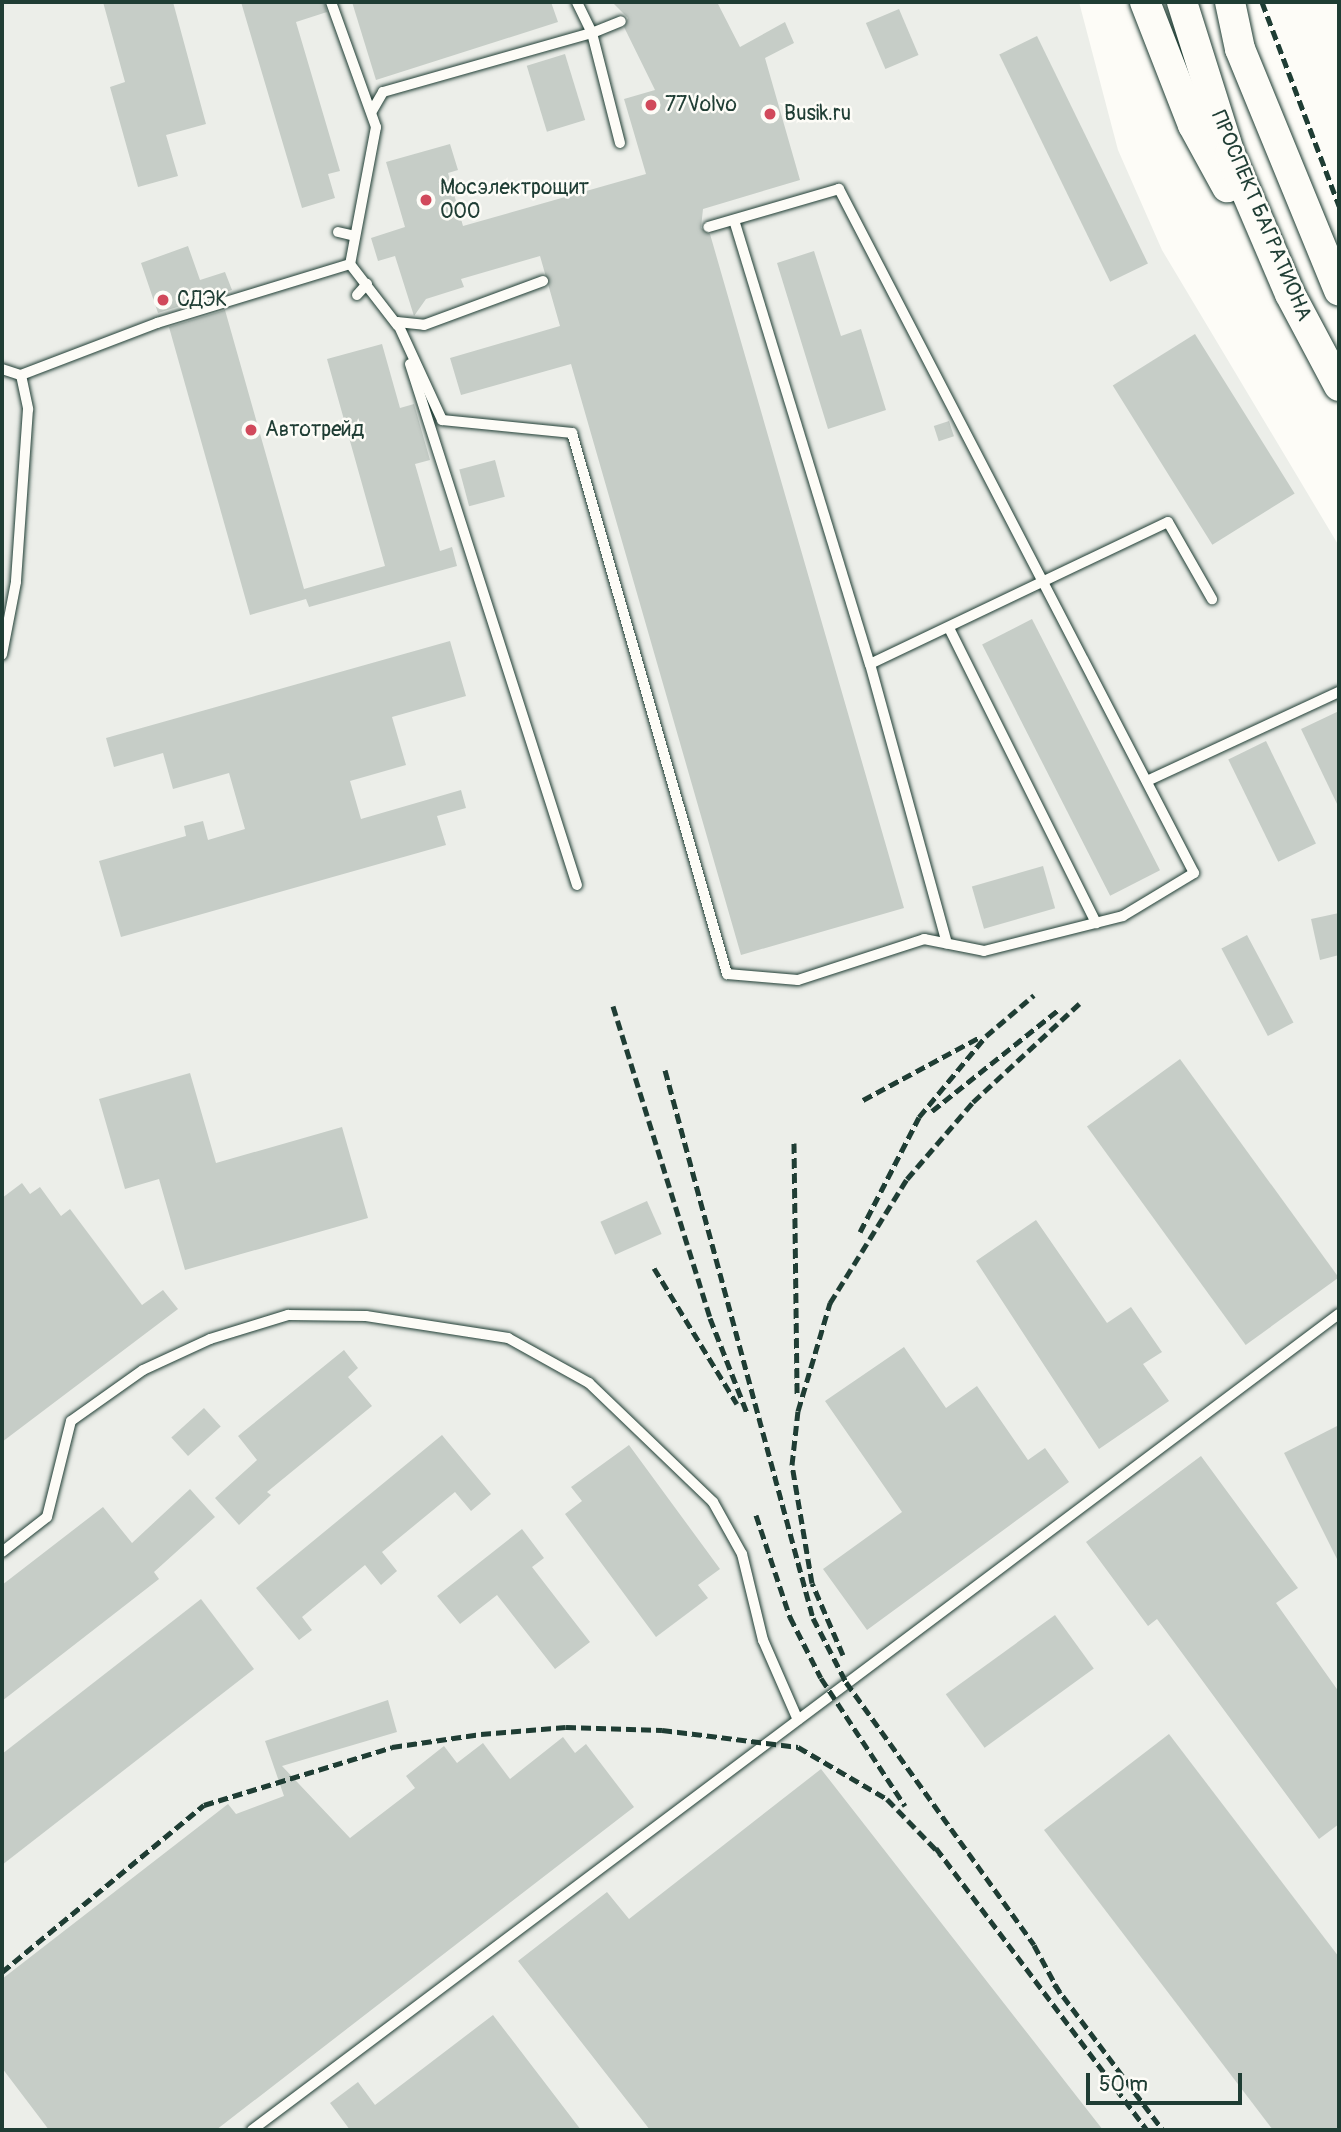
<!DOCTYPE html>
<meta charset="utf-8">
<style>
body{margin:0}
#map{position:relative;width:1341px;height:2132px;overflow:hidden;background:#fdfcf7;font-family:Pangolin,sans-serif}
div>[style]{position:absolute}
.built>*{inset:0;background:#eceee9}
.building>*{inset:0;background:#c6cdc7;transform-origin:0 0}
.roads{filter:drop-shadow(0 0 2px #1f3d34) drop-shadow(0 0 2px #1f3d34)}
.lane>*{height:10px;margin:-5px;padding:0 5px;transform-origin:5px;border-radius:5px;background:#fdfcf7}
.primary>*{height:30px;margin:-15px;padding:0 15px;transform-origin:15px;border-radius:15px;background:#fdfcf7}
.rail>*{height:5px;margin-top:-2.5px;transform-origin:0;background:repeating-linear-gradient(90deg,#1f3d34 0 10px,transparent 0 15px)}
.dots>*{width:19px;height:19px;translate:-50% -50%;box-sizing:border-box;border:4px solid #fdfcf7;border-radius:50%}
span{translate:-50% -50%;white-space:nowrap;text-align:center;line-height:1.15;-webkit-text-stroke:5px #fdfcf7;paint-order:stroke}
.poi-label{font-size:21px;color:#1f3d34}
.left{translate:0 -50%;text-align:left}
.street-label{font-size:21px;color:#1f3d34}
.frame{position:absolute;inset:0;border:4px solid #1f3d34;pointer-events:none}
.scale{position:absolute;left:1086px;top:2073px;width:156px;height:32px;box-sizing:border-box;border:4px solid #1f3d34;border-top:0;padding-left:9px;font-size:21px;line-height:24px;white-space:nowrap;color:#1f3d34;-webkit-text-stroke:5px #fdfcf7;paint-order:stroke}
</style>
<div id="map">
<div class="built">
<i style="clip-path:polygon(2px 2px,1079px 2px,1118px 150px,1162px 250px,1339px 546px,1339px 2130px,2px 2130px)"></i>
</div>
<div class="building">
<i style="clip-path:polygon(103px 2px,173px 2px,206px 124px,166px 135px,178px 176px,138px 187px,110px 87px,125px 82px)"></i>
<i style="clip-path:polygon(241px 2px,324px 2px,327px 12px,296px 22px,340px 171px,328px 174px,335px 198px,302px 208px)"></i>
<i style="clip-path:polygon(352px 2px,551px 2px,558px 22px,376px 80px)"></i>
<i style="clip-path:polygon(612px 2px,717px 2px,740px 47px,785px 22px,794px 43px,765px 58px,800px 180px,703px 209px,701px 228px,710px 234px,904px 908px,741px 955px,571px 364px,461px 395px,450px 358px,560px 326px,540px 256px,461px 279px,464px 287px,426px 299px,414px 316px,395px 256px,378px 261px,371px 238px,405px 227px,386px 162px,450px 144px,458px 170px,448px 173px,463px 226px,646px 174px,624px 99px,655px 90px,624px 27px,628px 18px)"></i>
<i style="left:899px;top:9px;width:50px;height:36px;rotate:67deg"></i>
<i style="left:1037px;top:36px;width:253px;height:42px;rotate:64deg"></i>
<i style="left:565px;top:54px;width:69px;height:40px;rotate:73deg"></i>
<i style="clip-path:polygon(188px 246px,200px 280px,225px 272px,232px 290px,158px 313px,141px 263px)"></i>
<i style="clip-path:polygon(814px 251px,841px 336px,861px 329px,886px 410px,828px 429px,777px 263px)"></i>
<i style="clip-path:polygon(225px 310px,304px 589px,385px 566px,327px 359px,382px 344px,400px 408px,414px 404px,430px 460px,415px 464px,440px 551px,452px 547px,457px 566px,309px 607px,306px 599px,250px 615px,169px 327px)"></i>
<i style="left:1195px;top:334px;width:188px;height:97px;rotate:58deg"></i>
<i style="left:949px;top:421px;width:16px;height:16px;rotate:72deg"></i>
<i style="left:495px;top:460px;width:38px;height:37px;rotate:75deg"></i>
<i style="left:1032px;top:619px;width:282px;height:56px;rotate:63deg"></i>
<i style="clip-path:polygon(450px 641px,466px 696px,392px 717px,406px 765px,350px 781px,361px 819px,461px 790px,466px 808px,437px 816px,446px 845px,121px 937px,99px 861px,186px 836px,184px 826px,203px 821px,208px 840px,245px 829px,229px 773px,173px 789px,163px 753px,114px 767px,106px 738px)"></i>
<i style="clip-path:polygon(1339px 711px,1339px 808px,1301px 729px)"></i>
<i style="left:1266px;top:741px;width:114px;height:42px;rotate:64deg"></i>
<i style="left:1043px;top:866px;width:44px;height:74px;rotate:74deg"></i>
<i style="clip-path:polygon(1339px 913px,1339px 955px,1320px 960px,1311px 919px)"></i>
<i style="left:1247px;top:935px;width:99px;height:29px;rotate:62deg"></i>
<i style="left:1180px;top:1059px;width:270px;height:115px;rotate:54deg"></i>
<i style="clip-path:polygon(190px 1073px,216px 1163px,342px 1127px,368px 1218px,185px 1270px,159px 1179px,125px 1189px,99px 1099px)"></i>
<i style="clip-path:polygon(22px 1183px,30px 1194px,40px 1187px,61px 1216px,70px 1209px,142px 1305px,163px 1290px,178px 1309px,2px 1442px,2px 1198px)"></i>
<i style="left:647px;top:1201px;width:36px;height:51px;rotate:66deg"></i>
<i style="clip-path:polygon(1036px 1220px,1107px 1323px,1131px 1307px,1162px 1352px,1143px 1364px,1169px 1401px,1099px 1449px,976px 1261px)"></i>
<i style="clip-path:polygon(904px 1347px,946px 1408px,977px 1386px,1028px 1460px,1045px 1448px,1069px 1482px,867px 1630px,823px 1569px,902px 1512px,825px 1401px)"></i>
<i style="clip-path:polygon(344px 1350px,358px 1368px,348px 1377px,372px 1406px,267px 1492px,271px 1495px,239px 1525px,215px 1498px,257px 1460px,238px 1436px)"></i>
<i style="left:204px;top:1408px;width:25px;height:44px;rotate:48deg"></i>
<i style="clip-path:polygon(1339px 1425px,1339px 1563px,1284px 1453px)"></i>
<i style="clip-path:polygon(442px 1435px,491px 1494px,471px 1511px,455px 1492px,382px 1552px,397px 1571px,381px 1585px,365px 1565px,302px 1617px,312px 1630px,299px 1640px,256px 1588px)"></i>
<i style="clip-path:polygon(629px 1445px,720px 1569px,698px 1585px,708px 1598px,656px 1637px,565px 1514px,582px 1501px,571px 1487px)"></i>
<i style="clip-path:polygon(1201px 1456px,1298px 1588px,1276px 1603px,1339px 1692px,1339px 1824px,1319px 1839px,1157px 1619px,1148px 1626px,1086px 1542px)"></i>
<i style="clip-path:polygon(190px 1489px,215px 1517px,154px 1572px,159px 1579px,2px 1701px,2px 1585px,103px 1507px,132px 1543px)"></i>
<i style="clip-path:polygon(522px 1529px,544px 1558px,532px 1567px,590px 1642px,555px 1669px,497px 1595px,460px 1624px,437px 1596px)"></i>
<i style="clip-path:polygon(201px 1599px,254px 1669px,2px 1865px,2px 1754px)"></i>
<i style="left:1055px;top:1615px;width:66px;height:135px;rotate:54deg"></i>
<i style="clip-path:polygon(388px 1700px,397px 1732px,282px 1766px,350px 1838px,415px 1788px,406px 1776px,444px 1746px,457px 1763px,483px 1743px,510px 1779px,563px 1737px,575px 1753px,586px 1744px,634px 1807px,216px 2130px,49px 2130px,2px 2068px,2px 1979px,228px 1804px,236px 1814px,284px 1796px,265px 1741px)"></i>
<i style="clip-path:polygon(1169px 1734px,1339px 1957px,1339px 2130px,1273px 2130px,1044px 1830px)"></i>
<i style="clip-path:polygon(821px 1769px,1103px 2130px,650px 2130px,518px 1961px,607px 1892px,629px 1919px)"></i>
<i style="clip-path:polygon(493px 2015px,581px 2130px,350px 2130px,330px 2103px,358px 2082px,375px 2105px)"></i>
</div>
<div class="roads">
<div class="lane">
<i style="left:331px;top:2px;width:133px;rotate:70.2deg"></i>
<i style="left:376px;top:127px;width:139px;rotate:100.7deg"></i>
<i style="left:372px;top:111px;width:22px;rotate:-60deg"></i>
<i style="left:383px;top:92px;width:217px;rotate:-15.8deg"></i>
<i style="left:592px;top:33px;width:34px;rotate:-116deg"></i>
<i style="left:620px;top:143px;width:114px;rotate:-104.3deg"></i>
<i style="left:592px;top:33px;width:31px;rotate:-22deg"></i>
<i style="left:734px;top:220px;width:464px;rotate:73deg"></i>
<i style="left:870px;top:664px;width:290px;rotate:74.6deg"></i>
<i style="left:338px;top:232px;width:17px;rotate:13deg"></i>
<i style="left:357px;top:295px;width:15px;rotate:-48deg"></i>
<i style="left:397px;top:322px;width:108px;rotate:65.3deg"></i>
<i style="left:442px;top:420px;width:131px;rotate:5.7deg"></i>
<i style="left:572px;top:433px;width:563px;rotate:74.01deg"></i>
<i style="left:727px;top:974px;width:71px;rotate:4.8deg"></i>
<i style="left:798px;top:980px;width:133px;rotate:-18deg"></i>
<i style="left:924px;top:939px;width:61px;rotate:11.3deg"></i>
<i style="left:984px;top:951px;width:143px;rotate:-14.1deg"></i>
<i style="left:1123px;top:916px;width:83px;rotate:-31.2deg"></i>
<i style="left:1194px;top:873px;width:771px;rotate:-117.43deg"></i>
<i style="left:839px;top:189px;width:136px;rotate:163.8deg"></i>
<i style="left:397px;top:322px;width:27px;rotate:6deg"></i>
<i style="left:424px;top:325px;width:127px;rotate:-20.3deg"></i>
<i style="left:410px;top:364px;width:547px;rotate:72.23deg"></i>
<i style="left:2px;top:369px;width:20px;rotate:18deg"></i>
<i style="left:21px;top:375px;width:35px;rotate:78deg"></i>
<i style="left:28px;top:409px;width:173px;rotate:94deg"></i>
<i style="left:16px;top:582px;width:74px;rotate:100.9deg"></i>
<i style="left:21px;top:375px;width:146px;rotate:-20.9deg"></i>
<i style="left:157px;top:323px;width:202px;rotate:-17deg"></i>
<i style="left:350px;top:264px;width:78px;rotate:52.3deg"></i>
<i style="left:949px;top:628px;width:330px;rotate:63.5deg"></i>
<i style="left:870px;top:664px;width:330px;rotate:-25.5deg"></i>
<i style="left:1168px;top:522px;width:89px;rotate:60.3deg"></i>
<i style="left:1147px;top:781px;width:212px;rotate:-24.9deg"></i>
<i style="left:2px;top:1552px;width:57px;rotate:-37.9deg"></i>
<i style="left:47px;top:1517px;width:99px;rotate:-76deg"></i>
<i style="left:71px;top:1421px;width:88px;rotate:-35.3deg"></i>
<i style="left:143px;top:1370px;width:74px;rotate:-24.8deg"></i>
<i style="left:210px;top:1339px;width:82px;rotate:-17.1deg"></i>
<i style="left:288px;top:1315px;width:78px;rotate:0.7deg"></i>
<i style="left:366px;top:1316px;width:144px;rotate:8.8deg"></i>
<i style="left:508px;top:1338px;width:93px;rotate:29.1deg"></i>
<i style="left:589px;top:1383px;width:172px;rotate:43.8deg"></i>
<i style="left:713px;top:1502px;width:60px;rotate:60.9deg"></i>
<i style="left:742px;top:1554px;width:89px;rotate:76.3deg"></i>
<i style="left:763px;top:1640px;width:87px;rotate:66.4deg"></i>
<i style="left:252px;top:2130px;width:1359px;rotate:-36.9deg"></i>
</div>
<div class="primary">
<i style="left:1145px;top:2px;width:132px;rotate:68.7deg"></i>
<i style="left:1193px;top:125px;width:71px;rotate:61.3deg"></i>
<i style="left:1182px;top:2px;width:159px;rotate:72.5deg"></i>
<i style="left:1230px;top:154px;width:152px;rotate:66.8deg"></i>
<i style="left:1290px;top:294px;width:104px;rotate:62deg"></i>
<i style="left:1230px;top:2px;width:48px;rotate:78deg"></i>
<i style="left:1240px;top:49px;width:261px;rotate:67.7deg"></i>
</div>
</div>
<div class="rail">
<i style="left:1262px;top:2px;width:218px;rotate:69.3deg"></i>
<i style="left:613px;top:1006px;width:327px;rotate:72.7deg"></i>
<i style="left:710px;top:1318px;width:102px;rotate:68.7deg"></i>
<i style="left:665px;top:1070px;width:568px;rotate:74.89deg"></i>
<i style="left:813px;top:1618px;width:72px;rotate:62.7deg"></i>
<i style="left:846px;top:1682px;width:323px;rotate:54.4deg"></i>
<i style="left:1034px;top:1945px;width:55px;rotate:61.6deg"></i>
<i style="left:863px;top:1100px;width:131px;rotate:-28.3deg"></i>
<i style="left:932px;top:1111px;width:161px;rotate:-38.7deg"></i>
<i style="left:794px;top:1143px;width:252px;rotate:89.3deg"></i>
<i style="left:860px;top:1232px;width:129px;rotate:-62.8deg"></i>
<i style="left:919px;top:1117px;width:105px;rotate:-50.4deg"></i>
<i style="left:986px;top:1036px;width:63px;rotate:-40.5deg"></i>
<i style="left:654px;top:1268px;width:159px;rotate:58.6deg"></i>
<i style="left:756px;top:1515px;width:108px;rotate:71.6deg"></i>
<i style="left:790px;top:1617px;width:68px;rotate:63.1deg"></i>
<i style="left:821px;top:1678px;width:153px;rotate:56.7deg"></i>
<i style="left:843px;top:1655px;width:78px;rotate:-113.3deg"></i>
<i style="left:812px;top:1583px;width:120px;rotate:-99.6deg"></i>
<i style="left:792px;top:1465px;width:54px;rotate:-83.7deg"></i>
<i style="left:798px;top:1411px;width:113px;rotate:-73.5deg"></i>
<i style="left:830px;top:1303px;width:146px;rotate:-58.2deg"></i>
<i style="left:907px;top:1179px;width:101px;rotate:-49.4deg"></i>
<i style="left:973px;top:1102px;width:150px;rotate:-42.8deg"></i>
<i style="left:936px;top:1848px;width:352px;rotate:53.2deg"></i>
<i style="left:2px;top:1972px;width:262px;rotate:-39.6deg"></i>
<i style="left:204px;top:1805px;width:197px;rotate:-17.1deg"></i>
<i style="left:392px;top:1747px;width:90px;rotate:-8.3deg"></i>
<i style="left:481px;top:1734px;width:85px;rotate:-4.7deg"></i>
<i style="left:566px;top:1727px;width:96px;rotate:1.8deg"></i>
<i style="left:662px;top:1730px;width:137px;rotate:7.1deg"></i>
<i style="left:798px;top:1747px;width:103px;rotate:30.3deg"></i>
<i style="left:887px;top:1799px;width:79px;rotate:46deg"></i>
<i style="left:1054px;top:1984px;width:182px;rotate:53.3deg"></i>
</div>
<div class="dots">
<i style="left:651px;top:105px;background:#d1495b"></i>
<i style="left:770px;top:114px;background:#d1495b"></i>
<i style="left:426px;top:200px;background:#d1495b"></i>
<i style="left:163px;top:300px;background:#d1495b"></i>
<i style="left:251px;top:430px;background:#d1495b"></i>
</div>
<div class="poi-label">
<span class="left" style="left:665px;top:105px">77Volvo</span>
<span class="left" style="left:784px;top:114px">Busik.ru</span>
<span class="left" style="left:440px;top:200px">Мосэлектрощит<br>ООО</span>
<span class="left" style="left:177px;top:300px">СДЭК</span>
<span class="left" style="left:265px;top:430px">Автотрейд</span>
</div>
<div class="street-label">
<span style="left:1261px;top:216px;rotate:67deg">ПРОСПЕКТ БАГРАТИОНА</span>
</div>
<div class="frame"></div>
<div class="scale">50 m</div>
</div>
